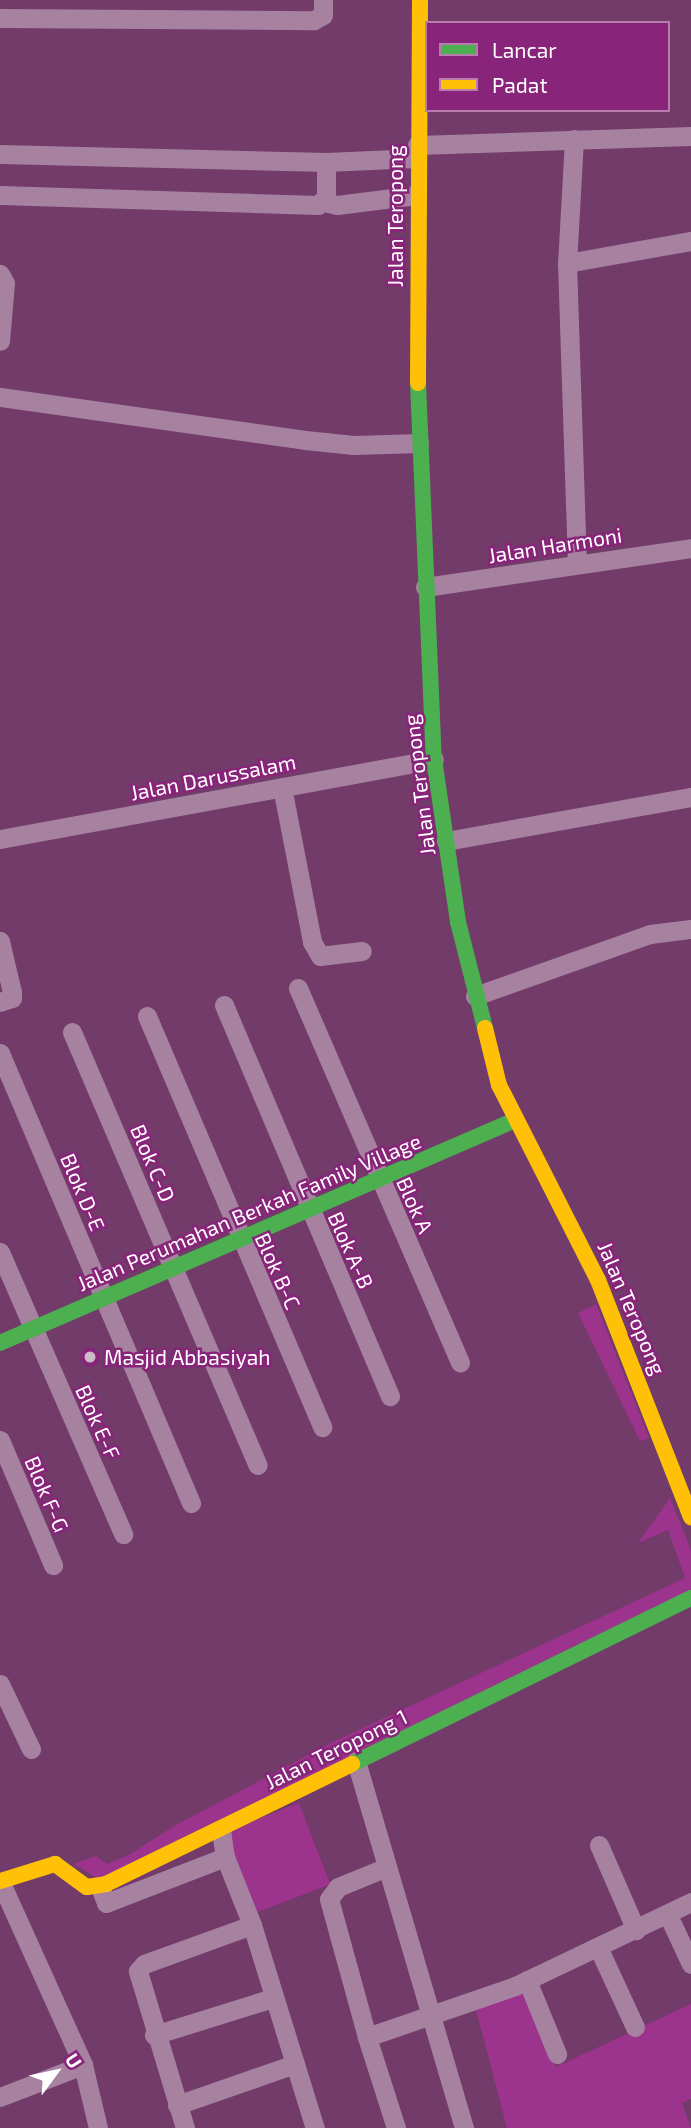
<!DOCTYPE html>
<style>
body{margin:0}
#map{position:relative;width:691px;height:2128px;overflow:hidden;background:#723b69;font-family:"Exo 2",sans-serif}
div>[style]{position:absolute}
.green>*{inset:0;background:#9c338d;transform-origin:0 0}
.street>*{height:19px;margin:-9.5px;padding:0 9.5px;transform-origin:9.5px;border-radius:9.5px;background:#a682a0}
.fast>*{height:16px;margin:-8px;padding:0 8px;transform-origin:8px;border-radius:8px;background:#4caf50}
.slow>*{height:16px;margin:-8px;padding:0 8px;transform-origin:8px;border-radius:8px;background:#ffc107}
.dots>*{width:19px;height:19px;translate:-50% -50%;box-sizing:border-box;border:4px solid #882479;border-radius:50%}
span{translate:-50% -50%;white-space:nowrap;text-align:center;line-height:1.15;-webkit-text-stroke:5px #882479;paint-order:stroke}
.street-label{font-size:21px;color:#fff}
.poi-label{font-size:21px;color:#fff}
.left{translate:0 -50%;text-align:left}
.legend{position:absolute;left:425px;top:21px;width:245px;height:91px;box-sizing:border-box;background:#882479;border:2px solid #b87caf;margin:0;padding:9px 12px;list-style:none;font-size:21px;color:#fff}
.legend li{display:flex;align-items:center;gap:14px;height:35px}
.legend b{width:35px;border:2px solid #b87caf}
.north{position:absolute;left:21px;top:2037px;width:70px;height:70px;-webkit-text-stroke:5px #882479;paint-order:stroke;rotate:57deg;font-size:19px;font-weight:700;line-height:28px;text-align:center;color:#fff}
.north::after{content:'';display:block;margin:auto;width:24px;height:32px;background:#fff;clip-path:polygon(50% 0,100% 100%,50% 72%,0 100%)}
</style>
<div id="map">
<div class="green">
<i style="clip-path:polygon(596px 1304px,649px 1438px,640px 1441px,578px 1313px)"></i>
<i style="clip-path:polygon(670px 1498px,691px 1550px,691px 1595px,100px 1880px,74px 1864px,96px 1856px,107px 1864px,129px 1855px,174px 1826px,333px 1742px,685px 1578px,668px 1530px,638px 1543px)"></i>
<i style="left:299px;top:1803px;width:87px;height:80px;rotate:69deg"></i>
<i style="clip-path:polygon(523px 1986px,556px 2067px,691px 2004px,691px 2099px,682px 2103px,691px 2128px,507px 2128px,475px 2006px)"></i>
</div>
<div class="street">
<i style="left:0;top:18px;width:314px;rotate:0.4deg"></i>
<i style="left:314px;top:20px;width:10px;rotate:-29deg"></i>
<i style="left:323px;top:15px;width:15px;rotate:-90deg"></i>
<i style="left:574px;top:139px;width:124px;rotate:93.2deg"></i>
<i style="left:567px;top:263px;width:126px;rotate:-10.1deg"></i>
<i style="left:417px;top:145px;width:274px;rotate:-1.9deg"></i>
<i style="left:0;top:154px;width:326px;rotate:1.4deg"></i>
<i style="left:326px;top:162px;width:91px;rotate:-2.5deg"></i>
<i style="left:0;top:195px;width:318px;rotate:1.8deg"></i>
<i style="left:318px;top:205px;width:11px;rotate:-45deg"></i>
<i style="left:326px;top:197px;width:35px;rotate:-90deg"></i>
<i style="left:324px;top:202px;width:13px;rotate:13deg"></i>
<i style="left:337px;top:205px;width:80px;rotate:-7.2deg"></i>
<i style="left:567px;top:263px;width:301px;rotate:88.1deg"></i>
<i style="left:0;top:274px;width:10px;rotate:61deg"></i>
<i style="left:5px;top:283px;width:58px;rotate:94.9deg"></i>
<i style="left:0;top:397px;width:308px;rotate:8deg"></i>
<i style="left:305px;top:440px;width:49px;rotate:5.8deg"></i>
<i style="left:354px;top:445px;width:65px;rotate:-1.8deg"></i>
<i style="left:425px;top:587px;width:269px;rotate:-8.3deg"></i>
<i style="left:282px;top:787px;width:158px;rotate:79deg"></i>
<i style="left:312px;top:942px;width:16px;rotate:60deg"></i>
<i style="left:320px;top:956px;width:42px;rotate:-6.8deg"></i>
<i style="left:0;top:839px;width:441px;rotate:-10.4deg"></i>
<i style="left:446px;top:841px;width:249px;rotate:-10.2deg"></i>
<i style="left:0;top:941px;width:52px;rotate:76.8deg"></i>
<i style="left:12px;top:992px;width:6px;rotate:90deg"></i>
<i style="left:12px;top:998px;width:13px;rotate:162deg"></i>
<i style="left:298px;top:988px;width:408px;rotate:66.6deg"></i>
<i style="left:475px;top:996px;width:186px;rotate:-19.5deg"></i>
<i style="left:650px;top:934px;width:41px;rotate:-7deg"></i>
<i style="left:224px;top:1005px;width:425px;rotate:67deg"></i>
<i style="left:147px;top:1016px;width:447px;rotate:66.9deg"></i>
<i style="left:72px;top:1032px;width:471px;rotate:66.8deg"></i>
<i style="left:0;top:1053px;width:489px;rotate:67deg"></i>
<i style="left:0;top:1252px;width:308px;rotate:66.4deg"></i>
<i style="left:0;top:1440px;width:136px;rotate:67deg"></i>
<i style="left:0;top:1684px;width:72px;rotate:64.5deg"></i>
<i style="left:356px;top:1761px;width:383px;rotate:73.6deg"></i>
<i style="left:221px;top:1830px;width:27px;rotate:82deg"></i>
<i style="left:225px;top:1857px;width:73px;rotate:68.3deg"></i>
<i style="left:252px;top:1925px;width:213px;rotate:72.8deg"></i>
<i style="left:599px;top:1845px;width:93px;rotate:66.5deg"></i>
<i style="left:1px;top:1883px;width:200px;rotate:65.7deg"></i>
<i style="left:83px;top:2065px;width:65px;rotate:76.6deg"></i>
<i style="left:100px;top:1887px;width:17px;rotate:69deg"></i>
<i style="left:106px;top:1903px;width:128px;rotate:-21.1deg"></i>
<i style="left:668px;top:1915px;width:54px;rotate:64.9deg"></i>
<i style="left:598px;top:1947px;width:88px;rotate:65.2deg"></i>
<i style="left:527px;top:1980px;width:80px;rotate:67.9deg"></i>
<i style="left:154px;top:2035px;width:125px;rotate:-17.3deg"></i>
<i style="left:367px;top:2037px;width:143px;rotate:-105.4deg"></i>
<i style="left:329px;top:1899px;width:15px;rotate:-53deg"></i>
<i style="left:338px;top:1887px;width:53px;rotate:-22.2deg"></i>
<i style="left:0;top:2097px;width:89px;rotate:-21.1deg"></i>
<i style="left:177px;top:2105px;width:125px;rotate:-19.2deg"></i>
<i style="left:185px;top:2128px;width:164px;rotate:-106.7deg"></i>
<i style="left:138px;top:1971px;width:9px;rotate:-49deg"></i>
<i style="left:144px;top:1964px;width:115px;rotate:-19.9deg"></i>
<i style="left:396px;top:2128px;width:96px;rotate:-107.7deg"></i>
<i style="left:367px;top:2037px;width:157px;rotate:-19deg"></i>
<i style="left:515px;top:1986px;width:195px;rotate:-25.5deg"></i>
</div>
<div class="fast">
<i style="left:418px;top:383px;width:376px;rotate:87.6deg"></i>
<i style="left:434px;top:759px;width:165px;rotate:81.6deg"></i>
<i style="left:458px;top:922px;width:109px;rotate:75.7deg"></i>
<i style="left:0;top:1343px;width:561px;rotate:-23.41deg"></i>
<i style="left:352px;top:1764px;width:377px;rotate:-26.1deg"></i>
</div>
<div class="slow">
<i style="left:418px;top:383px;width:383px;rotate:-89.7deg"></i>
<i style="left:485px;top:1028px;width:59px;rotate:76.2deg"></i>
<i style="left:499px;top:1085px;width:219px;rotate:63.1deg"></i>
<i style="left:598px;top:1280px;width:255px;rotate:68.6deg"></i>
<i style="left:0;top:1881px;width:58px;rotate:-17.2deg"></i>
<i style="left:55px;top:1864px;width:39px;rotate:36deg"></i>
<i style="left:87px;top:1887px;width:19px;rotate:-9deg"></i>
<i style="left:106px;top:1884px;width:274px;rotate:-26deg"></i>
</div>
<div class="dots">
<i style="left:90px;top:1357px;background:#cebaca"></i>
</div>
<div class="street-label">
<span style="left:395px;top:216px;rotate:-90deg">Jalan Teropong</span>
<span style="left:555px;top:545px;rotate:-9deg">Jalan Harmoni</span>
<span style="left:213px;top:777px;rotate:-11deg">Jalan Darussalam</span>
<span style="left:419px;top:785px;rotate:-97deg">Jalan Teropong</span>
<span style="left:153px;top:1163px;rotate:67deg">Blok C-D</span>
<span style="left:83px;top:1192px;rotate:67deg">Blok D-E</span>
<span style="left:415px;top:1205px;rotate:66deg">Blok A</span>
<span style="left:249px;top:1212px;rotate:-23deg">Jalan Perumahan Berkah Family Village</span>
<span style="left:351px;top:1250px;rotate:66deg">Blok A-B</span>
<span style="left:278px;top:1271px;rotate:66deg">Blok B-C</span>
<span style="left:632px;top:1308px;rotate:67deg">Jalan Teropong</span>
<span style="left:98px;top:1422px;rotate:66deg">Blok E-F</span>
<span style="left:47px;top:1494px;rotate:67deg">Blok F-G</span>
<span style="left:336px;top:1749px;rotate:-26deg">Jalan Teropong 1</span>
</div>
<div class="poi-label">
<span class="left" style="left:104px;top:1357px">Masjid Abbasiyah</span>
</div>
<ul class="legend">
<li><b style="height:9px;background:#4caf50"></b>Lancar</li>
<li><b style="height:9px;background:#ffc107"></b>Padat</li>
</ul>
<div class="north">U</div>
</div>
